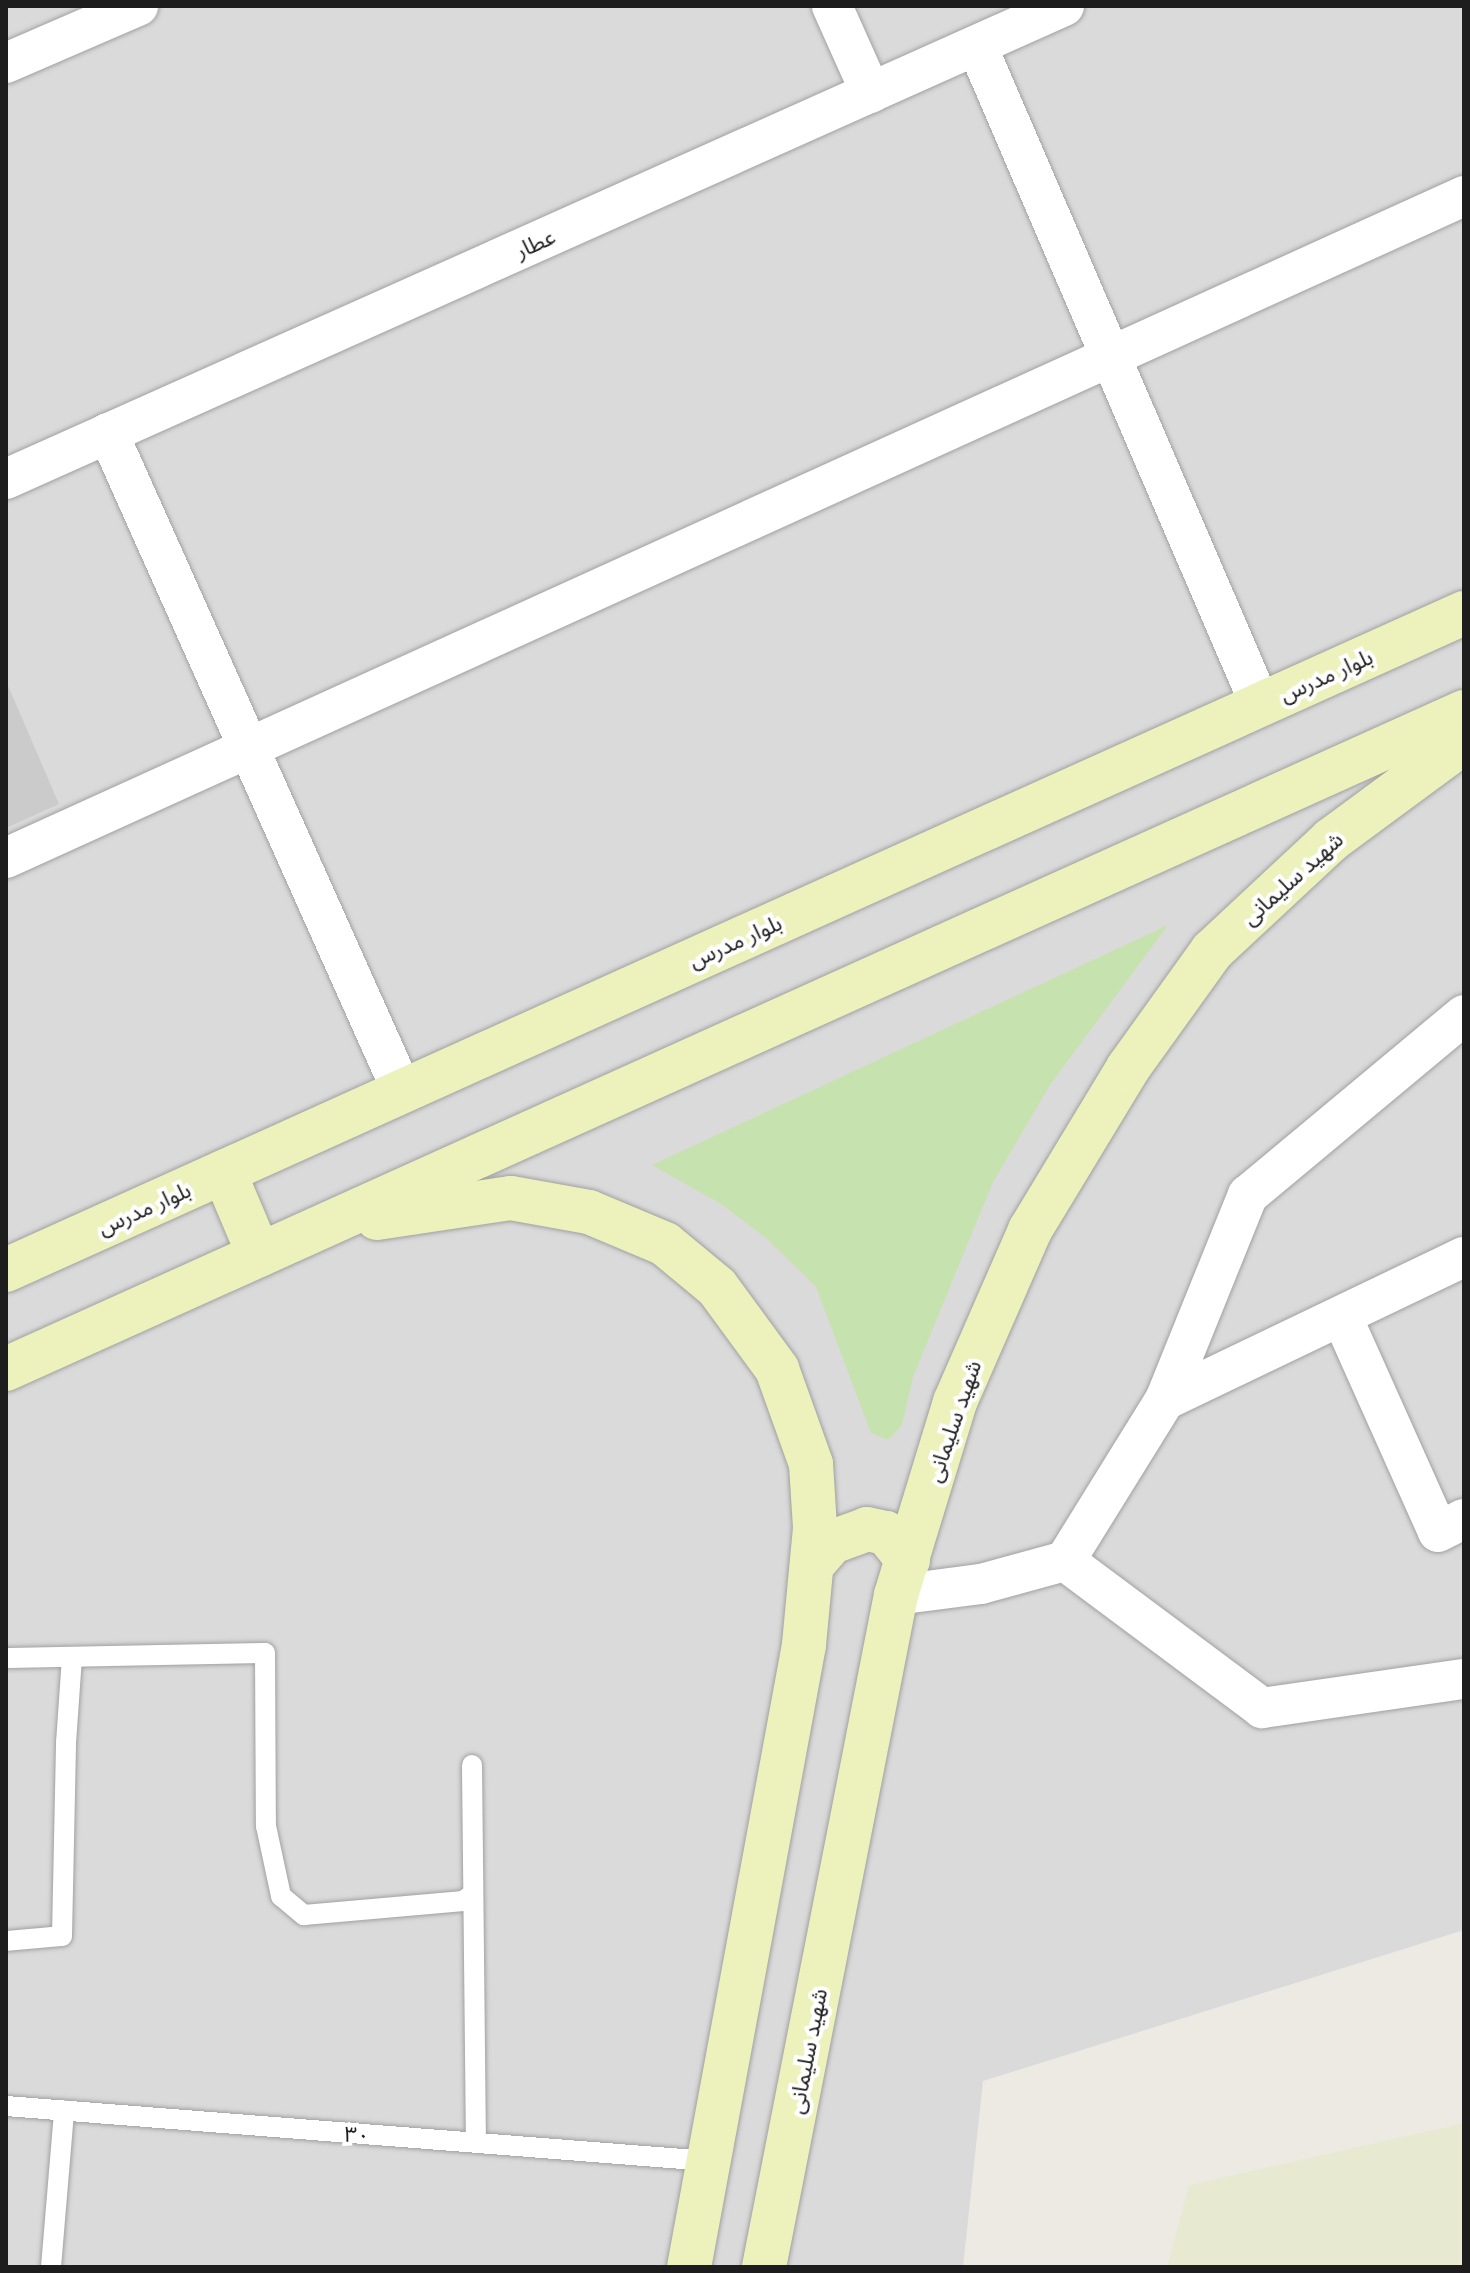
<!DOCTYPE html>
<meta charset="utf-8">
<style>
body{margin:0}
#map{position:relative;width:1470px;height:2273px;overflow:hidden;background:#edeae4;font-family:"Golos Text","Noto Sans Arabic",sans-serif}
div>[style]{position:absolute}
.residential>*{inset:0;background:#dbdada}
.religious>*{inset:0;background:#cbcbcb}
.farmland>*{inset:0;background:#e7ead1}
.grass>*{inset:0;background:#c6e2af}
.roads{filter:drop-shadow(0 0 2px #a1a1a1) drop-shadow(0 0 2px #a1a1a1)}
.service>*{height:20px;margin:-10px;padding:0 10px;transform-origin:10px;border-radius:10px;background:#fff}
.minor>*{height:40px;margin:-20px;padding:0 20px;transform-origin:20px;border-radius:20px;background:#fff}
.secondary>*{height:44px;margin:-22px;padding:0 22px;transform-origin:22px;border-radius:22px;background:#edf2bd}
span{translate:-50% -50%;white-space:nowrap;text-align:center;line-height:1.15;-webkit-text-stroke:8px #fff;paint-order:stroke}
.street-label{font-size:22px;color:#1d1d1d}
.frame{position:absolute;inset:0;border:8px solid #1d1d1d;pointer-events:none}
</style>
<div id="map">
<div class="residential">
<i style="clip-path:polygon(6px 6px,1464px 6px,1464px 1930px,983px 2081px,963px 2267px,6px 2267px)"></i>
</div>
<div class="religious">
<i style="clip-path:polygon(6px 681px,59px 804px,6px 828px)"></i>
</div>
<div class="farmland">
<i style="clip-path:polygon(1464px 2123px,1464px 2267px,1167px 2267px,1189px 2185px)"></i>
</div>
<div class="grass">
<i style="clip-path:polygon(1168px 925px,1050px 1085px,993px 1182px,913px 1377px,902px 1425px,888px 1440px,871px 1433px,816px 1287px,766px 1238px,721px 1204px,652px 1165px)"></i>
</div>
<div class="roads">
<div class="service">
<i style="left:6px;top:1658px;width:259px;rotate:-1.1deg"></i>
<i style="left:265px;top:1653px;width:173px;rotate:89.7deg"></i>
<i style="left:266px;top:1826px;width:72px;rotate:77.9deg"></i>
<i style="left:281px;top:1896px;width:30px;rotate:40deg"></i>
<i style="left:304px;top:1915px;width:160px;rotate:-5deg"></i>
<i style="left:463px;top:1901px;width:12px;rotate:-35deg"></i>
<i style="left:472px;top:1765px;width:378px;rotate:89.4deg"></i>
<i style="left:6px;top:1941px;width:56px;rotate:-5.1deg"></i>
<i style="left:62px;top:1936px;width:193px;rotate:-88.8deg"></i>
<i style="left:66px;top:1743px;width:85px;rotate:-86deg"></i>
<i style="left:6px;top:2106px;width:704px;rotate:4.48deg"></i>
<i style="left:51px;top:2267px;width:157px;rotate:-85.2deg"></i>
</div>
<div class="minor">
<i style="left:832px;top:6px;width:95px;rotate:65.9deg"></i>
<i style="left:977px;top:46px;width:716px;rotate:66.73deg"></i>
<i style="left:6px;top:63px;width:144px;rotate:-23.4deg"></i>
<i style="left:108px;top:433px;width:721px;rotate:65.92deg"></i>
<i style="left:6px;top:479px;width:1159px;rotate:-24.09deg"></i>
<i style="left:6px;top:858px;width:1601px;rotate:-24.42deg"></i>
<i style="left:1342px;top:1317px;width:235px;rotate:65.9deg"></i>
<i style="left:1438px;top:1532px;width:29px;rotate:-27deg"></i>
<i style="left:1165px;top:1400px;width:331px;rotate:-25.6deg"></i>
<i style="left:1065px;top:1561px;width:246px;rotate:36.7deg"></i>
<i style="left:1262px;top:1708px;width:204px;rotate:-8.2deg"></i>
<i style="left:896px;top:1595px;width:86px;rotate:-7.4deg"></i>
<i style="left:981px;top:1584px;width:87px;rotate:-15.3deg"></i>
<i style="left:1065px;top:1561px;width:190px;rotate:-58.2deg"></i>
<i style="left:1165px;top:1400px;width:221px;rotate:-68deg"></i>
<i style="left:1248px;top:1195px;width:281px;rotate:-39.8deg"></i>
</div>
<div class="secondary">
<i style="left:224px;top:1172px;width:90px;rotate:67.1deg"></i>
<i style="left:377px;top:1218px;width:135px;rotate:-8.5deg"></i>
<i style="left:511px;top:1198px;width:79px;rotate:10.2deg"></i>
<i style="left:589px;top:1212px;width:82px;rotate:22.8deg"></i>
<i style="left:665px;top:1244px;width:67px;rotate:39.6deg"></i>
<i style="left:717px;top:1287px;width:102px;rotate:53.8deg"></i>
<i style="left:777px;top:1369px;width:101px;rotate:70.3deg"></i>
<i style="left:811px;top:1464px;width:64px;rotate:86.4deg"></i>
<i style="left:815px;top:1528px;width:118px;rotate:95.4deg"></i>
<i style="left:804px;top:1645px;width:633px;rotate:100.47deg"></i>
<i style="left:6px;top:1270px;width:1599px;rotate:-24.26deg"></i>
<i style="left:6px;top:1369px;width:1599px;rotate:-24.26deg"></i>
<i style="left:812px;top:1565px;width:30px;rotate:-49deg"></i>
<i style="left:832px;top:1542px;width:37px;rotate:-20deg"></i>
<i style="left:867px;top:1529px;width:19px;rotate:12deg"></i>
<i style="left:886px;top:1533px;width:35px;rotate:51deg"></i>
<i style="left:764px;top:2267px;width:685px;rotate:-78.89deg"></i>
<i style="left:896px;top:1595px;width:202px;rotate:-73deg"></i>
<i style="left:955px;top:1402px;width:188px;rotate:-66.4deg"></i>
<i style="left:1030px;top:1230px;width:189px;rotate:-58.8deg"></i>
<i style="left:1128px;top:1068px;width:144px;rotate:-54.3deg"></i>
<i style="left:1212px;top:951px;width:163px;rotate:-43deg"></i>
<i style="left:1331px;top:840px;width:165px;rotate:-36.4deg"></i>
</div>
</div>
<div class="street-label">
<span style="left:535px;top:243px;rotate:-24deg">عطار</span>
<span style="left:1326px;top:675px;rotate:-24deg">بلوار مدرس</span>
<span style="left:1292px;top:878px;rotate:-42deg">شهید سلیمانی</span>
<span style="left:735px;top:941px;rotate:-24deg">بلوار مدرس</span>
<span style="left:144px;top:1208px;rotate:-24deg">بلوار مدرس</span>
<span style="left:953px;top:1421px;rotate:-71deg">شهید سلیمانی</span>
<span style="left:807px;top:2051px;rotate:-79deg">شهید سلیمانی</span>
<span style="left:357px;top:2134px;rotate:4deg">۳۰</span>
</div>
<div class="frame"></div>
</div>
